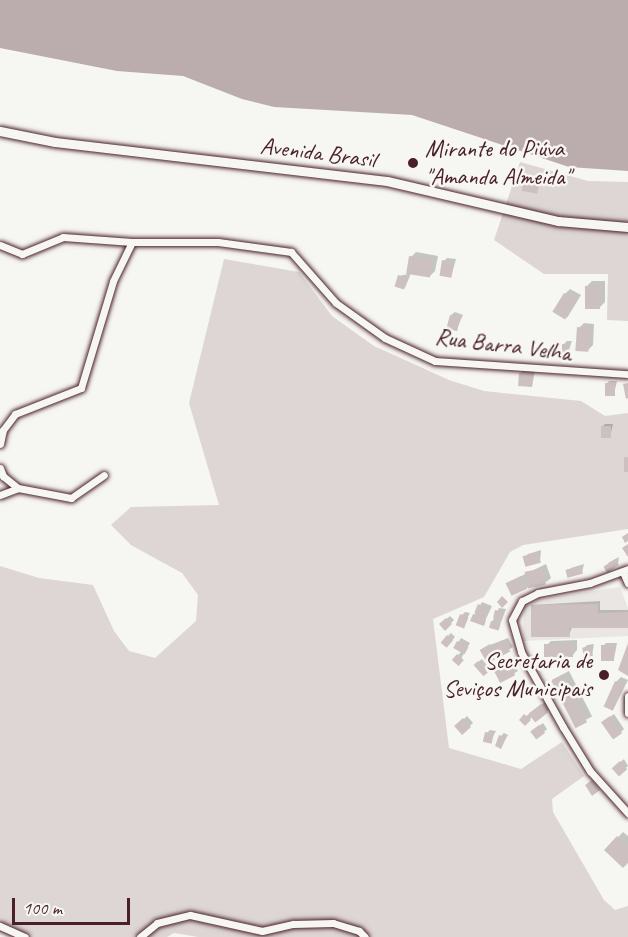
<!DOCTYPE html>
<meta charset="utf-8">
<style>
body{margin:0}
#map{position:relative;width:628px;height:937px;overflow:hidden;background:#f6f6f2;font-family:Caveat,sans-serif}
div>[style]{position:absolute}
.built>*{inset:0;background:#e9e6e3}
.green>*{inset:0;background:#ddd6d5}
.water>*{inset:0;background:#bbadae}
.shadow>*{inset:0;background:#0003;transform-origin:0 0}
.building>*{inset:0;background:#ccc1c0;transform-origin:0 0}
.roads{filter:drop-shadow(0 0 2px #4a1f2b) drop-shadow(0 0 2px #4a1f2b)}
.street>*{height:7px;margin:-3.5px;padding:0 3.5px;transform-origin:3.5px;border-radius:3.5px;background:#f6f6f2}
.secondary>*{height:9px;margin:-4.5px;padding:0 4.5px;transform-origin:4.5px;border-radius:4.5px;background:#f6f6f2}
.dots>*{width:16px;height:16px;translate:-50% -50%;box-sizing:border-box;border:3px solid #f6f6f2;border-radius:50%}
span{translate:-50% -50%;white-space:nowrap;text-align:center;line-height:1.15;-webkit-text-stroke:5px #f6f6f2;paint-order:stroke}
.poi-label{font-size:24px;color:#4a1f2b}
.left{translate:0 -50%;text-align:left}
.right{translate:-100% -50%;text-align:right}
.street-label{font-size:24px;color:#4a1f2b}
.scale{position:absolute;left:12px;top:898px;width:118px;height:27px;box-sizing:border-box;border:3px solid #4a1f2b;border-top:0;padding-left:8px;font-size:18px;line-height:21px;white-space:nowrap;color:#4a1f2b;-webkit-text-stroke:4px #f6f6f2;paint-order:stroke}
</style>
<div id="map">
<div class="built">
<i style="clip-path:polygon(620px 587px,628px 608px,628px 636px,523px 641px,524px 607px,540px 599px)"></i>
</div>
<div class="green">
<i style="clip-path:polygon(520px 162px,588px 181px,628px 182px,628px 321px,607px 320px,608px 274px,544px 274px,494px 240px)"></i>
<i style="clip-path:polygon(224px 259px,299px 272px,332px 316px,374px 346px,449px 380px,484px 391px,581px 401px,605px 416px,628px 413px,628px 529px,523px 545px,510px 552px,484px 597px,433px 619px,449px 748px,521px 769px,562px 742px,584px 776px,552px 799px,553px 812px,604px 900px,615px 910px,628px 906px,628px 937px,198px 937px,174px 933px,167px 937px,13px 937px,0 931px,0 566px,39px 578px,93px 585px,114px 631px,129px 651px,155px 658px,196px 621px,198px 595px,182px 573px,131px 545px,111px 525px,131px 507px,219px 505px,189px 403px)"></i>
</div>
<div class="water">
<i style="clip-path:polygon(0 0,628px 0,628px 171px,569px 167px,412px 115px,274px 107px,242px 99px,183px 76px,117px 71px,0 48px)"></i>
</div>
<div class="shadow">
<i style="clip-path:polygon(529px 176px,542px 178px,537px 192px,526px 179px)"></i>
<i style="clip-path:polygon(416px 252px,438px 256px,435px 271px,430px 276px,411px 273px,405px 288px,399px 276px,408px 274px,411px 257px)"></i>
<i style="clip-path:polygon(447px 258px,456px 259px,451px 277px,444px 261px)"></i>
<i style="clip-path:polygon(592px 281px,605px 281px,605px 302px,600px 307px,587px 286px)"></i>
<i style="clip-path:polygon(570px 289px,581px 295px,567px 318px,565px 294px)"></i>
<i style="clip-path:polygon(455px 312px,463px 315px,456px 330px,451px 315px)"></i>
<i style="clip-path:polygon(584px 323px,594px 324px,593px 345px,588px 350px,579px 328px)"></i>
<i style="clip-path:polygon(567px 341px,572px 341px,568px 353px,564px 344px)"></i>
<i style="clip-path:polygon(523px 370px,535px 371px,532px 386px,520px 374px)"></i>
<i style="clip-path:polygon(609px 381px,617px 381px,614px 394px,606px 384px)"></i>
<i style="clip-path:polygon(605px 424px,613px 424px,610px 437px,602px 427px)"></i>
<i style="clip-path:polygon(541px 550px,540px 562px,525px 557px,528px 554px)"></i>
<i style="clip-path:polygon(619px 557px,618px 564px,608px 563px)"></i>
<i style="clip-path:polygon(546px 564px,551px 578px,545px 583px,526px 588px,507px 583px)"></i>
<i style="clip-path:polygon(584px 564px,582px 572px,568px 571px,571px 568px)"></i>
<i style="clip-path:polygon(600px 601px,600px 610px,628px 610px,628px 626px,572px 627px,569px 635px,532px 605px)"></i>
<i style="clip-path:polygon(482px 602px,492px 606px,483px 625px,474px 615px)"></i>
<i style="clip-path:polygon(499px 608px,506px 609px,498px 630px,492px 622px)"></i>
<i style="clip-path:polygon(465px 612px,470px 613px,463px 626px,462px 615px)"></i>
<i style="clip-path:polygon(450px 616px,454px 620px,445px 629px,441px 624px)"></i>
<i style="clip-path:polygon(451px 633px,455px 637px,450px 643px,448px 636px)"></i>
<i style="clip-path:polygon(461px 638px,470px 643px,458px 664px,453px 660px,462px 651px,455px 647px)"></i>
<i style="clip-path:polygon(508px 638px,513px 647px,497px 657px,485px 647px)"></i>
<i style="clip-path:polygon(577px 640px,577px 650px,572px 656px,546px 646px,551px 641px)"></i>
<i style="clip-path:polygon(606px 643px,617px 643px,614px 659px,603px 646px)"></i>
<i style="clip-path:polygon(594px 644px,592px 655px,584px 648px,587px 645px)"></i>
<i style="left:482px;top:659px;width:11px;height:9px;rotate:52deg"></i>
<i style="left:511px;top:659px;width:14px;height:20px;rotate:60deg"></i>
<i style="left:569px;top:671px;width:51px;height:19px;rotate:63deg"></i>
<i style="clip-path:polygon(621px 677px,628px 680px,613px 710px,616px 682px)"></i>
<i style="clip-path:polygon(545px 702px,550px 709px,536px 721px,532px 717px,525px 724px,521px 720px)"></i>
<i style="clip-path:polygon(614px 714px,624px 729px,621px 732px,606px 720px)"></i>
<i style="clip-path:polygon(467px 716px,473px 723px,462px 733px,457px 726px)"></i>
<i style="clip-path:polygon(543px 723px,547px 729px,544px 732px,535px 729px)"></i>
<i style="clip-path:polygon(490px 730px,496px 731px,490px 742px,487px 733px)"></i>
<i style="clip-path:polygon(504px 733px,508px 735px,501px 747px,501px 736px)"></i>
<i style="clip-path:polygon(624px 759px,628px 766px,619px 774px,614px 768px)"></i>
<i style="clip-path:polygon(623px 832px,628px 836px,628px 861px,606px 850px)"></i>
</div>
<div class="building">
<i style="left:524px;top:178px;width:16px;height:13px;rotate:11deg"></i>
<i style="left:409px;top:256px;width:24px;height:18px;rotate:9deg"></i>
<i style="left:442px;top:260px;width:12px;height:16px;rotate:9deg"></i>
<i style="left:398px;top:275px;width:10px;height:12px;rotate:17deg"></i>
<i style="left:585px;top:286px;width:15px;height:23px"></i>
<i style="left:564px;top:293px;width:15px;height:22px;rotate:32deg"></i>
<i style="left:450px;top:315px;width:11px;height:14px;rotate:15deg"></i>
<i style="left:577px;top:327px;width:13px;height:24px;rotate:4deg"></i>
<i style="left:562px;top:344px;width:7px;height:10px"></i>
<i style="left:519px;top:373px;width:14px;height:13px;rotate:4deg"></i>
<i style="left:615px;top:383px;width:13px;height:10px;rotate:90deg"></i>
<i style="clip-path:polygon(628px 383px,628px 398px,626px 399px,623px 384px)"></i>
<i style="left:601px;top:426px;width:10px;height:12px"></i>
<i style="left:624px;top:457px;width:4px;height:15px"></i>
<i style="clip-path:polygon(628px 533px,628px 541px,625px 543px,622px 537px)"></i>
<i style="clip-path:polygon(628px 544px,628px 557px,622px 548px)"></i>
<i style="left:538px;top:552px;width:11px;height:16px;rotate:75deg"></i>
<i style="left:615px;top:559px;width:7px;height:14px;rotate:56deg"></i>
<i style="left:581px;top:566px;width:8px;height:16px;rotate:76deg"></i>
<i style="left:542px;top:568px;width:17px;height:18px;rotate:77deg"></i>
<i style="left:521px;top:576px;width:14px;height:17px;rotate:65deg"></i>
<i style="clip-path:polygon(502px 596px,508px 602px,502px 608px,497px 602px)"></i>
<i style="left:478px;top:604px;width:13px;height:9px;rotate:23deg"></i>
<i style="clip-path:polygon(598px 604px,598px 613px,628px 612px,628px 628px,569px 628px,570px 637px,531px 637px,531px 605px)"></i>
<i style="left:495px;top:610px;width:9px;height:8px;rotate:13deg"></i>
<i style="left:460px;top:614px;width:9px;height:12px;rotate:21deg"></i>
<i style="clip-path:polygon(473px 614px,486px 620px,484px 626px,470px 621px)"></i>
<i style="clip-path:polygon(446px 618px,452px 624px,445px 631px,439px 624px)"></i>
<i style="left:491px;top:621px;width:10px;height:7px;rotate:17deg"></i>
<i style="left:447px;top:635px;width:8px;height:10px;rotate:40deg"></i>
<i style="left:504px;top:640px;width:13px;height:12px;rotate:61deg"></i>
<i style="left:457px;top:641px;width:13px;height:8px;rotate:29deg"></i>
<i style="clip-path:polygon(628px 643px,628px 676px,618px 670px)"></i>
<i style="left:490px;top:644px;width:16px;height:12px;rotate:60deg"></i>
<i style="left:573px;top:644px;width:13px;height:29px;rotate:90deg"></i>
<i style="left:601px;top:645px;width:13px;height:16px"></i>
<i style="left:591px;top:646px;width:10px;height:9px;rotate:79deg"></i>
<i style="left:457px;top:654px;width:9px;height:8px;rotate:41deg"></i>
<i style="left:478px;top:661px;width:15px;height:6px;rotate:48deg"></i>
<i style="left:508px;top:661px;width:16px;height:17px;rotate:63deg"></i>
<i style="left:563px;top:675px;width:53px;height:13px;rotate:63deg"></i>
<i style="left:615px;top:681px;width:10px;height:28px;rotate:24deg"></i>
<i style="left:541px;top:704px;width:11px;height:16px;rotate:52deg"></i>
<i style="clip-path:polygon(524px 714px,531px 720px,525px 726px,519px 720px)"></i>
<i style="left:610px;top:716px;width:21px;height:11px;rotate:55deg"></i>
<i style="left:463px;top:718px;width:12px;height:12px;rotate:48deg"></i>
<i style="left:539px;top:725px;width:10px;height:11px;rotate:53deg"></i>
<i style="left:485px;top:732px;width:9px;height:10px;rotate:13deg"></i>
<i style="clip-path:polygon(499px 735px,506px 738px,501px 749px,495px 746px)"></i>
<i style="left:620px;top:761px;width:11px;height:11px;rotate:49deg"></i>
<i style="clip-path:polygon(592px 780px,600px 790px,592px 796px,585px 785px)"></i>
<i style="clip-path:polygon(617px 836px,628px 846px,628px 863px,623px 868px,604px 850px)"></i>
</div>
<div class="roads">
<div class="street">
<i style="left:0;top:245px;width:24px;rotate:22deg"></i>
<i style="left:22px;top:254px;width:44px;rotate:-22.5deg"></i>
<i style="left:63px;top:237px;width:69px;rotate:4.1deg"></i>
<i style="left:0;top:444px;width:14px;rotate:-78deg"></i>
<i style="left:3px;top:430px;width:20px;rotate:-53deg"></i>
<i style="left:15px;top:414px;width:71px;rotate:-21.5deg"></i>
<i style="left:81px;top:388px;width:112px;rotate:-73.3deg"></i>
<i style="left:113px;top:281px;width:43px;rotate:-64deg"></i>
<i style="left:132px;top:242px;width:86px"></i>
<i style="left:218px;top:242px;width:74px;rotate:7.8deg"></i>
<i style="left:291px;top:252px;width:68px;rotate:48.6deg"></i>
<i style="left:336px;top:303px;width:60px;rotate:35.5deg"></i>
<i style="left:385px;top:338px;width:55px;rotate:24.7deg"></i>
<i style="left:435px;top:361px;width:193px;rotate:3.9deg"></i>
<i style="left:0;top:468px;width:9px;rotate:69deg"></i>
<i style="left:3px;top:476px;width:19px;rotate:39deg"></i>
<i style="left:18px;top:488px;width:54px;rotate:10.7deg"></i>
<i style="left:71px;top:498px;width:40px;rotate:-34.9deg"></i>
<i style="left:0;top:495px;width:19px;rotate:-21deg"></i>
<i style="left:628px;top:569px;width:40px;rotate:159.8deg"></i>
<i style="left:590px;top:583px;width:53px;rotate:169.1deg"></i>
<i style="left:538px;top:593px;width:18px;rotate:153deg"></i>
<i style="left:522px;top:601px;width:21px;rotate:118deg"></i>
<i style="left:512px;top:620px;width:33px;rotate:74deg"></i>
<i style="left:521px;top:652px;width:86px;rotate:60.8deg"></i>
<i style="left:563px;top:727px;width:52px;rotate:58.5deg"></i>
<i style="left:590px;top:771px;width:57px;rotate:47.9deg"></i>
<i style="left:623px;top:572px;width:12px;rotate:66deg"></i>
<i style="left:628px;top:696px;width:17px;rotate:90deg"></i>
<i style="left:0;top:926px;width:27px;rotate:24deg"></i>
<i style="left:140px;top:937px;width:22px;rotate:-39deg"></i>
<i style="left:157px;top:923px;width:34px;rotate:-14deg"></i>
<i style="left:190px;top:915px;width:74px;rotate:12.5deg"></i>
<i style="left:262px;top:931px;width:32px;rotate:-13deg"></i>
<i style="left:293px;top:924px;width:40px;rotate:-1.4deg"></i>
<i style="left:333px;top:923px;width:27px;rotate:17deg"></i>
<i style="left:359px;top:931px;width:8px;rotate:45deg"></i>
</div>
<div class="secondary">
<i style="left:0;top:131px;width:56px;rotate:11.3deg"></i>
<i style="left:55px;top:142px;width:334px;rotate:6.7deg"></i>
<i style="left:387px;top:181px;width:176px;rotate:13.2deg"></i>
<i style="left:558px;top:221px;width:70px;rotate:4.9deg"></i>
</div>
</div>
<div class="dots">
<i style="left:413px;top:163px;background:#4a1f2b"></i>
<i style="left:604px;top:675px;background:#4a1f2b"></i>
</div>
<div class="poi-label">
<span class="left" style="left:425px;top:163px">Mirante do Piúva<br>"Amanda Almeida"</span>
<span class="right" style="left:592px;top:675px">Secretaria de<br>Seviços Municipais</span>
</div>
<div class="street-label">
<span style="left:318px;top:153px;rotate:7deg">Avenida Brasil</span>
<span style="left:503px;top:345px;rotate:7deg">Rua Barra Velha</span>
</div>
<div class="scale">100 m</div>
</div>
